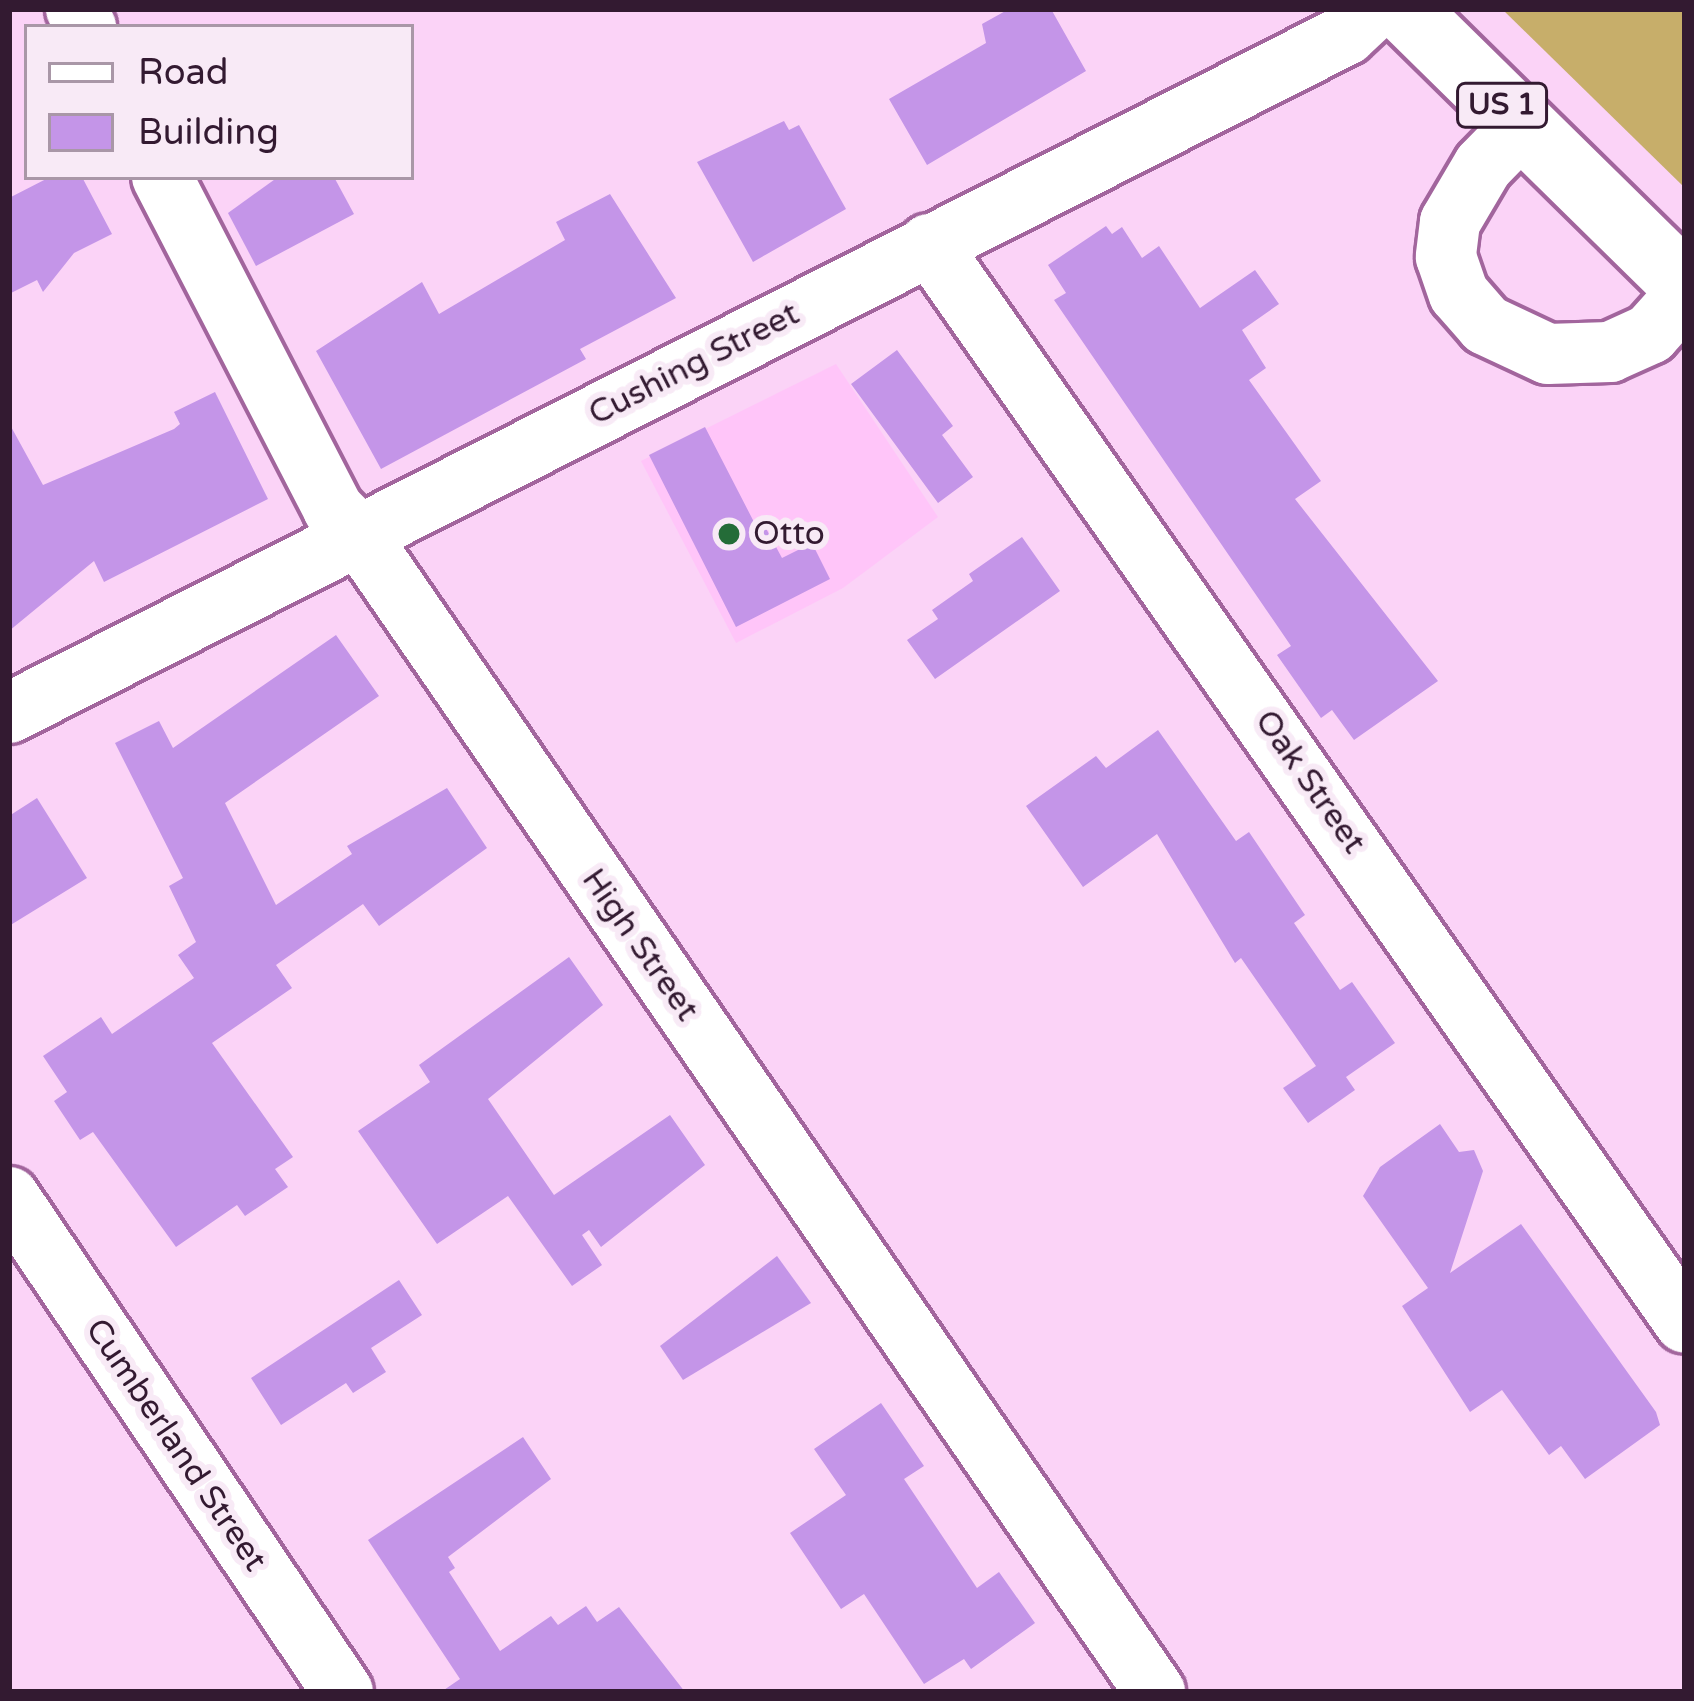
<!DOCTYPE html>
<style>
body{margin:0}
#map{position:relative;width:1694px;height:1701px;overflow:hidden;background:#fbd3f7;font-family:"Varela Round",sans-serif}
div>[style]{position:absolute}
.built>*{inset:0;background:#ffc5f9}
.green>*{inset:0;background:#c7ae6a}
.building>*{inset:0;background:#c495e8}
.roads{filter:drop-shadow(3px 0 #a2659d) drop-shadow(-3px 0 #a2659d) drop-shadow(0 3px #a2659d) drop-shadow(0 -3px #a2659d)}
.minor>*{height:60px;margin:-30px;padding:0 30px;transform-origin:30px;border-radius:30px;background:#fff}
.highway>*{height:66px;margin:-33px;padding:0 33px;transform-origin:33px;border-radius:33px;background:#fff}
.dots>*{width:33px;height:33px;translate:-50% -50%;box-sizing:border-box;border:6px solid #f8eaf6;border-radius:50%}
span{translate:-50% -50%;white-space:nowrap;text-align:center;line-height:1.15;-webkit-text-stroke:12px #f8eaf6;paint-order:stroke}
.shield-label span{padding:3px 9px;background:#f8eaf6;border:3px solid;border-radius:9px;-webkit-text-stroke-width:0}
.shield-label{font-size:30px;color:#331a31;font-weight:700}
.street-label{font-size:33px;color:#331a31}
.poi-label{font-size:33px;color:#331a31}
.left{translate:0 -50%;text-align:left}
.frame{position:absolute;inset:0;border:12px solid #331a31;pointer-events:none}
.legend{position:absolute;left:24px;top:24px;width:390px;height:156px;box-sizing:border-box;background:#f8eaf6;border:3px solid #a997a7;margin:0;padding:15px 21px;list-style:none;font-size:36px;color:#331a31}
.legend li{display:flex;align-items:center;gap:24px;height:60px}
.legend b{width:60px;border:3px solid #a997a7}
</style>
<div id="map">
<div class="built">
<div style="clip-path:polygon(836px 364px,938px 517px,843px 588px,736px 643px,641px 461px)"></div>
</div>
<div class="green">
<div style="clip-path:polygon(1502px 9px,1685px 9px,1685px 188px)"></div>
</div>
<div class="building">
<div style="clip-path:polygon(1009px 9px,1051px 9px,1086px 71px,927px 165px,889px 99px,986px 43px,982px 24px)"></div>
<div style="clip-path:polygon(784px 121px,789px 130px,799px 125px,846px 209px,753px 262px,697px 162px)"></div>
<div style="clip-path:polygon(50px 177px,82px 177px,112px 234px,74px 253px,43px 292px,37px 280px,9px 294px,9px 198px)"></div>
<div style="clip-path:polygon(278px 177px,334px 177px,354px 214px,256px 266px,228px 213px)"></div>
<div style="clip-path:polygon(610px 194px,676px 298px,580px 349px,586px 359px,381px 469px,316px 351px,422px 282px,439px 314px,565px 240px,556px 222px)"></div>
<div style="clip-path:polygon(1106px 226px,1112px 234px,1122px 227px,1142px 258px,1159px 246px,1200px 308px,1255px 270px,1279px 304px,1242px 330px,1266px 368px,1249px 380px,1321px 481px,1295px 499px,1438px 681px,1354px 740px,1332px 710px,1321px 718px,1277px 655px,1291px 646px,1054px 300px,1066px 293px,1048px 265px)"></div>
<div style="clip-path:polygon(897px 350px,953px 426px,942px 435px,973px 477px,938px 503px,851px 384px)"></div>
<div style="clip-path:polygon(215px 392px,268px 499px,104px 582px,94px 561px,9px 631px,9px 423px,43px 485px,174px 429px,180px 424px,174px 412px)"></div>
<div style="clip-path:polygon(705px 427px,755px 524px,762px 521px,782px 558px,812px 543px,830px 579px,736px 627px,649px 455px)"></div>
<div style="clip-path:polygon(1022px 537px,1060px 591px,935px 679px,907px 640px,938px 619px,932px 610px,973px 581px,969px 574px)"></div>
<div style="clip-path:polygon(336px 635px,379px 696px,225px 803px,276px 905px,352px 854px,347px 846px,447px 788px,487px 848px,379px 926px,363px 904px,276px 965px,292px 988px,212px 1043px,293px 1157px,275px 1169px,288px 1187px,245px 1216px,237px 1205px,176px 1247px,93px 1132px,80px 1140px,54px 1101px,67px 1092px,43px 1056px,101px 1017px,112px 1034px,194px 978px,178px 955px,196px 942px,169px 886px,183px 878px,115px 743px,159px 721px,173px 748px)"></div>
<div style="clip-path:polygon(1158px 730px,1236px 841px,1249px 832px,1305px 915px,1294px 923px,1340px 990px,1352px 982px,1395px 1043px,1346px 1077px,1355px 1090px,1308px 1123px,1283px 1088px,1316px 1066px,1241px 958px,1235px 963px,1157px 834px,1083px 887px,1026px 806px,1096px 756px,1106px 768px)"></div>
<div style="clip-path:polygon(37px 798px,87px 878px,9px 926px,9px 816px)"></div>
<div style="clip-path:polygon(569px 957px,603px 1005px,488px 1099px,554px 1195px,670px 1115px,705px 1165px,601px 1247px,589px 1230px,582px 1235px,602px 1265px,572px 1286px,508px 1196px,437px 1244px,358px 1131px,430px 1082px,419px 1065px)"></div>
<div style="clip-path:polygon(1440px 1124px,1459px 1152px,1474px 1150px,1483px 1171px,1450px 1273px,1521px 1224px,1656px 1412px,1660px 1425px,1585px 1479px,1561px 1446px,1549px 1455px,1502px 1390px,1470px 1412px,1402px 1306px,1428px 1288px,1363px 1196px,1380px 1167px)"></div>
<div style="clip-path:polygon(777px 1256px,811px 1303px,683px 1380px,660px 1346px)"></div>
<div style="clip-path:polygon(399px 1280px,422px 1315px,371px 1348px,386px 1372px,353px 1393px,346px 1383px,281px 1425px,251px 1378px)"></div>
<div style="clip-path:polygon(881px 1403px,924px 1466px,904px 1479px,977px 1588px,999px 1572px,1035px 1623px,971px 1669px,964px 1659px,924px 1684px,864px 1594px,841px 1609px,790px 1533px,846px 1495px,814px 1449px)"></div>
<div style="clip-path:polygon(523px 1437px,551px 1479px,448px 1557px,455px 1568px,449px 1572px,500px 1651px,551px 1616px,558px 1625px,586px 1606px,597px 1622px,619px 1607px,685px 1692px,441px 1692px,460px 1679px,368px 1540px)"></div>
</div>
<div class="roads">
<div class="minor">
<div style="left:76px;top:9px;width:21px;rotate:61deg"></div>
<div style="left:1523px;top:125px;width:57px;rotate:134.3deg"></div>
<div style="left:1483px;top:166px;width:65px;rotate:120.5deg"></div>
<div style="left:1450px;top:222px;width:35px;rotate:97deg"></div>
<div style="left:1446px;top:257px;width:39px;rotate:71deg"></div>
<div style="left:1459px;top:294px;width:41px;rotate:48.9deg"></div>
<div style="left:1486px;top:325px;width:68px;rotate:25.1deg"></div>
<div style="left:1548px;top:354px;width:62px;rotate:-1.8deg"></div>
<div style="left:1610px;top:352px;width:44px;rotate:-24.2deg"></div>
<div style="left:1650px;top:334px;width:52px;rotate:-48.1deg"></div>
<div style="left:162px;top:177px;width:373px;rotate:62.7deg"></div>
<div style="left:333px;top:509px;width:35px;rotate:45deg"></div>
<div style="left:358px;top:534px;width:1406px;rotate:55.46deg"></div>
<div style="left:929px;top:244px;width:1317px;rotate:54.98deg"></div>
<div style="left:9px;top:713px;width:1499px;rotate:-26.89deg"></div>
<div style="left:1346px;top:35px;width:38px;rotate:-43deg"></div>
<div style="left:9px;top:1197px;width:597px;rotate:55.99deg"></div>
</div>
<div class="highway">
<div style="left:1404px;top:9px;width:394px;rotate:44.5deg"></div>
</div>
</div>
<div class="dots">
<div style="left:729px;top:534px;background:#246c38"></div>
</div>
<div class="shield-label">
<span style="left:1502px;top:105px">US 1</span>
</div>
<div class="street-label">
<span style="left:694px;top:364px;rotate:-27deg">Cushing Street</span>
<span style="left:1310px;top:782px;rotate:55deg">Oak Street</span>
<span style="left:640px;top:945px;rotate:55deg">High Street</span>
<span style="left:176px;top:1445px;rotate:56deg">Cumberland Street</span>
</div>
<div class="poi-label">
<span class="left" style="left:753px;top:534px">Otto</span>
</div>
<div class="frame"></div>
<ul class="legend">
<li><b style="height:15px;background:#fff"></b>Road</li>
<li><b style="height:33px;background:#c495e8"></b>Building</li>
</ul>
</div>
